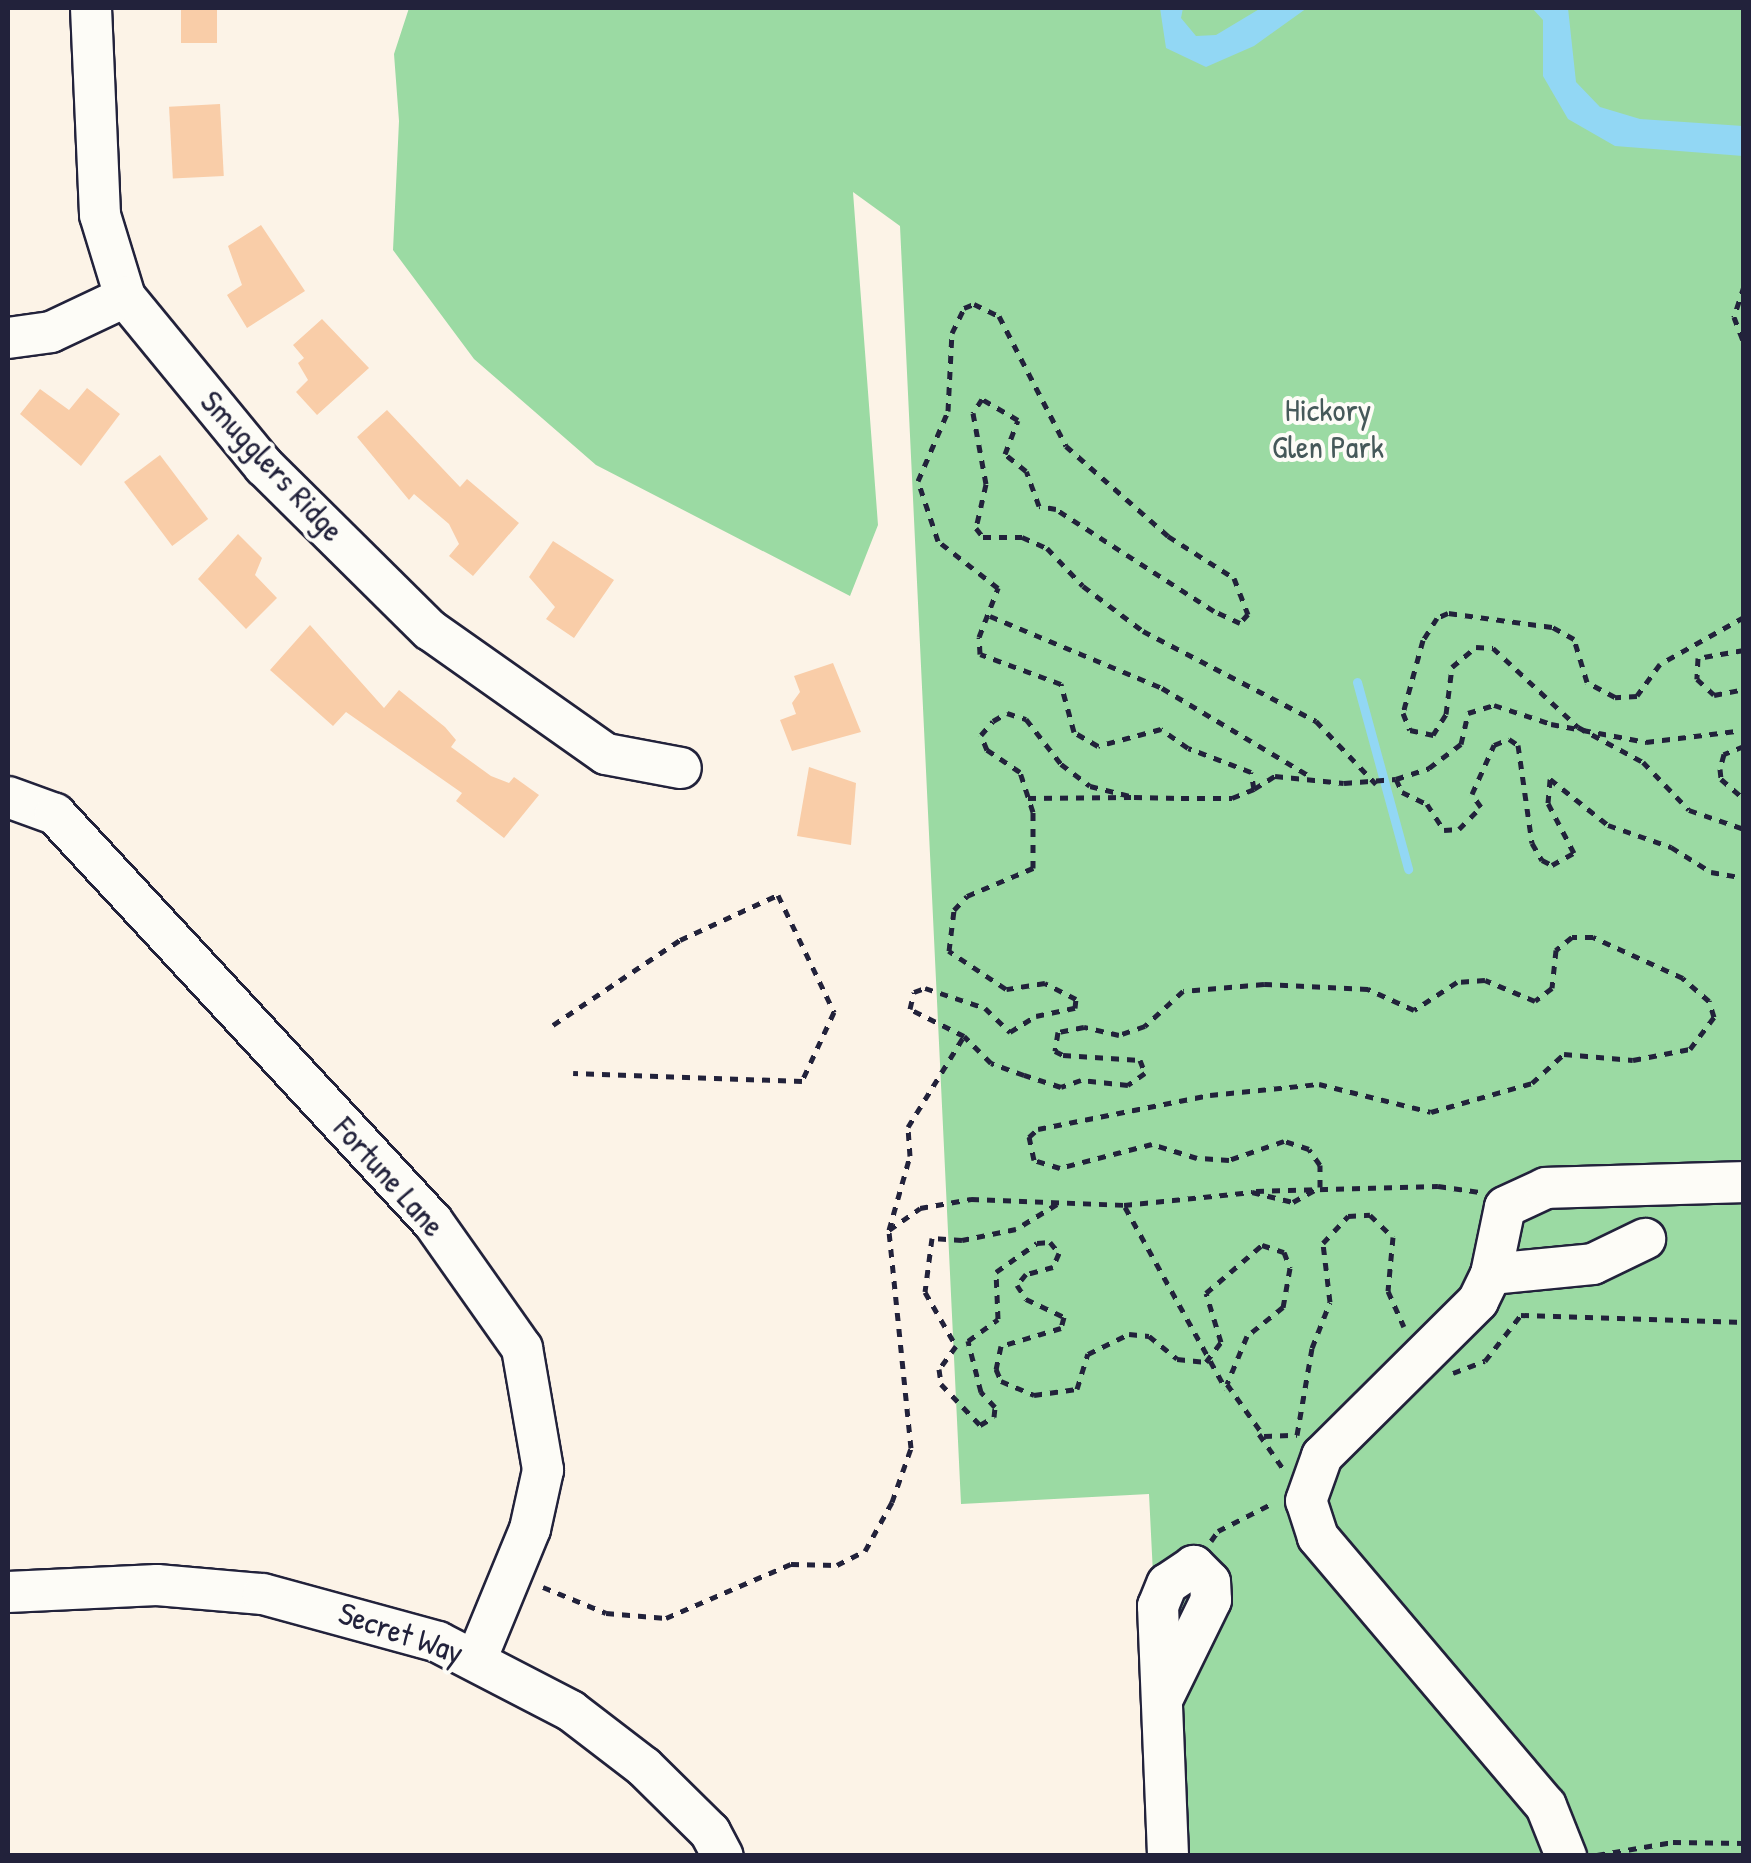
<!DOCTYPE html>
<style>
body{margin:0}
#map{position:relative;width:1751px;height:1863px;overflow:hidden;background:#fcf3e7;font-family:"Patrick Hand",sans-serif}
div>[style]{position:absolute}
.green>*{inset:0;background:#9bdaa3}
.water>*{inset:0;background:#92d7f4}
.stream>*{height:9px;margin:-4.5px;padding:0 4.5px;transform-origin:4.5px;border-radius:4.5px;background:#92d7f4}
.building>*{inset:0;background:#f9cda8;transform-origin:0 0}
.path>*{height:5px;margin-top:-2.5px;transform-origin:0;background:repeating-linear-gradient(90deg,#22223b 0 8px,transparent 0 16px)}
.roads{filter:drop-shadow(2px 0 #22223b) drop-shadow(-2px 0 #22223b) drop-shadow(0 2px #22223b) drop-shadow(0 -2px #22223b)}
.minor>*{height:40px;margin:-20px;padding:0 20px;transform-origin:20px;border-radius:20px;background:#fdfcf7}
span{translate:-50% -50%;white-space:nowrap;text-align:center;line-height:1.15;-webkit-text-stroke:8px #fdfcf7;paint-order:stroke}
.park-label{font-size:32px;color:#46595a}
.street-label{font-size:32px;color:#22223b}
.frame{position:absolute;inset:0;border:10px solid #22223b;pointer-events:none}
</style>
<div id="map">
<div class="green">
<div style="clip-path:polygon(409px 8px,1743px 8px,1743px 1855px,1167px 1855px,1149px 1494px,961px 1504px,900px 226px,853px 192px,878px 525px,850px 596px,596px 465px,474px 359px,393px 250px,399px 121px,394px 54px)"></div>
</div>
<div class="water">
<div style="clip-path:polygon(1160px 8px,1183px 8px,1181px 18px,1196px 36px,1216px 35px,1261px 8px,1307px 8px,1254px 46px,1206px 67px,1166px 48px)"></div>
<div style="clip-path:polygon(1532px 8px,1568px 8px,1576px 82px,1600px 107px,1640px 119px,1743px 126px,1743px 156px,1615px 146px,1568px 119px,1543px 76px,1543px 20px)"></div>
</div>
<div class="stream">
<div style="left:1357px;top:682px;width:194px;rotate:74.7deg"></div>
</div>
<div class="building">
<div style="left:181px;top:8px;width:36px;height:35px"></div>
<div style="left:220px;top:104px;width:72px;height:51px;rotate:87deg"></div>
<div style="clip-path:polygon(261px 225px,305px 291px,247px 328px,227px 295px,242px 285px,228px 246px)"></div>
<div style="clip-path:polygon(322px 319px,369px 368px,317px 415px,296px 392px,308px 380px,298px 363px,304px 358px,293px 345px)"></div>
<div style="clip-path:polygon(87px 388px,120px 414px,81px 466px,20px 414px,40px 389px,69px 410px)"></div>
<div style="clip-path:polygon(387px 410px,460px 487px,467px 479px,519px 523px,473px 576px,449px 556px,459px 544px,449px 524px,414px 494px,409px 500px,357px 437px)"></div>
<div style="left:160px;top:455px;width:80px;height:45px;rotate:53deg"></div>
<div style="clip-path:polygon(238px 534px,262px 558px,255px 575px,277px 598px,246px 629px,198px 579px)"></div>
<div style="clip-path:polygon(553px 541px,614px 580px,574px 638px,546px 619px,555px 607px,529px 577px)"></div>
<div style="clip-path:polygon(310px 625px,384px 708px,399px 690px,445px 727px,456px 740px,451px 747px,491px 776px,509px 783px,514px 777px,539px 795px,504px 838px,456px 801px,462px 793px,346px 712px,333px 726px,270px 670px)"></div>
<div style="clip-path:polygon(833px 663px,861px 732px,792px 751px,780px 720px,796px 714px,792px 703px,800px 692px,794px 676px)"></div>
<div style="clip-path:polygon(809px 767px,856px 783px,851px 845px,797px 836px)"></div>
</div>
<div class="path">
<div style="left:1744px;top:286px;width:33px;rotate:108deg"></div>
<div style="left:1734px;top:317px;width:28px;rotate:69deg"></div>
<div style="left:990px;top:616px;width:186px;rotate:22.7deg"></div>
<div style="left:1162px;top:688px;width:170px;rotate:30.8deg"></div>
<div style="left:1744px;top:617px;width:96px;rotate:150.8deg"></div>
<div style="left:1660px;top:664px;width:39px;rotate:126deg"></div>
<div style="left:1637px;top:696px;width:22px;rotate:177deg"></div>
<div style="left:1615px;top:697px;width:32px;rotate:-152deg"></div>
<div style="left:1587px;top:682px;width:45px;rotate:-106.8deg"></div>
<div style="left:1574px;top:639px;width:25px;rotate:-151deg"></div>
<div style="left:1552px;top:627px;width:105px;rotate:-172.3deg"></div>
<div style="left:1448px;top:613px;width:12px;rotate:156deg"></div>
<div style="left:1437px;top:618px;width:26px;rotate:122deg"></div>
<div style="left:1423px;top:640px;width:76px;rotate:105.3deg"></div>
<div style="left:1403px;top:713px;width:18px;rotate:68deg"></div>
<div style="left:1410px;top:730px;width:24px;rotate:12deg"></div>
<div style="left:1433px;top:735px;width:25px;rotate:-58deg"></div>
<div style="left:1446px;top:714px;width:47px;rotate:-82.7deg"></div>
<div style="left:1452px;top:667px;width:31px;rotate:-40deg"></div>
<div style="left:1476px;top:647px;width:17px;rotate:3deg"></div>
<div style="left:1493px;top:648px;width:116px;rotate:42.9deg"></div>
<div style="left:1578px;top:727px;width:74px;rotate:28.3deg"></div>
<div style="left:1643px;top:762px;width:66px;rotate:46.2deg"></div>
<div style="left:1689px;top:810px;width:58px;rotate:19.1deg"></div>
<div style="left:1744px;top:650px;width:47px;rotate:170.1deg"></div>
<div style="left:1698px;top:658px;width:21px;rotate:93deg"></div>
<div style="left:1697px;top:679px;width:23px;rotate:43deg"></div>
<div style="left:1714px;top:695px;width:31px;rotate:-11deg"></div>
<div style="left:1744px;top:746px;width:22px;rotate:158deg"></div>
<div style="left:1724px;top:754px;width:16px;rotate:105deg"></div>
<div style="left:1720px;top:769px;width:10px;rotate:84deg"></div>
<div style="left:1721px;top:779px;width:30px;rotate:41deg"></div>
<div style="left:1396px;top:779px;width:14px;rotate:65deg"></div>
<div style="left:1402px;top:792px;width:28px;rotate:26deg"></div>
<div style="left:1427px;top:804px;width:31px;rotate:57deg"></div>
<div style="left:1444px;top:830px;width:15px;rotate:-4deg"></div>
<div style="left:1459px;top:829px;width:31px;rotate:-45deg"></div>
<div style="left:1481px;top:807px;width:16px;rotate:-125deg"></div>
<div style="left:1472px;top:794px;width:54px;rotate:-65.8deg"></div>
<div style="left:1494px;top:745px;width:16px;rotate:-22deg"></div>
<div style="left:1509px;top:739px;width:11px;rotate:34deg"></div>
<div style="left:1518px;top:745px;width:99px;rotate:81.9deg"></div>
<div style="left:1532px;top:843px;width:20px;rotate:60deg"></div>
<div style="left:1542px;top:860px;width:11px;rotate:27deg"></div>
<div style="left:1552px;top:865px;width:25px;rotate:-29deg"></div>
<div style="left:1574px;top:853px;width:56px;rotate:-117.5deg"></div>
<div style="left:1548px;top:803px;width:24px;rotate:-85deg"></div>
<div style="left:1550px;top:779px;width:74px;rotate:38.4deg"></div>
<div style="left:1608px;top:825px;width:67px;rotate:19.2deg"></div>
<div style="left:1671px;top:847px;width:47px;rotate:32deg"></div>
<div style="left:1711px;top:872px;width:34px;rotate:10deg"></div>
<div style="left:1254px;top:789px;width:25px;rotate:-32deg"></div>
<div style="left:1275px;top:776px;width:69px;rotate:5.8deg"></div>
<div style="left:1344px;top:783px;width:52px;rotate:-4.4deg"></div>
<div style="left:1396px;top:779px;width:35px;rotate:-18deg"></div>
<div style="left:1429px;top:768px;width:40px;rotate:-37deg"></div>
<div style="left:1461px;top:744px;width:32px;rotate:-77deg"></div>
<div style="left:1468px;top:713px;width:27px;rotate:-17deg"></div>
<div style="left:1494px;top:705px;width:60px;rotate:18.4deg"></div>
<div style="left:1551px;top:724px;width:97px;rotate:10.7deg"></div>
<div style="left:1646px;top:742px;width:99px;rotate:-7deg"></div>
<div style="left:1028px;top:798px;width:103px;rotate:-0.6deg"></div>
<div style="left:553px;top:1025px;width:153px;rotate:-33.8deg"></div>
<div style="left:680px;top:940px;width:108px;rotate:-24.7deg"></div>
<div style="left:778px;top:895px;width:130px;rotate:64.4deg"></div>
<div style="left:834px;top:1012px;width:76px;rotate:114.9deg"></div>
<div style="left:802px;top:1081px;width:229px;rotate:-178deg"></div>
<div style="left:1256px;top:1191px;width:182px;rotate:-1.6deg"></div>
<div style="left:1438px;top:1186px;width:42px;rotate:8.1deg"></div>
<div style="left:1057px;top:1204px;width:48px;rotate:148.6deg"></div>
<div style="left:1016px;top:1229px;width:55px;rotate:168.5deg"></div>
<div style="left:962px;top:1240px;width:30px;rotate:-176deg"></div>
<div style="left:932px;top:1238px;width:54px;rotate:97.4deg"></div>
<div style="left:925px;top:1292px;width:62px;rotate:60.1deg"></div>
<div style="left:956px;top:1346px;width:29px;rotate:126deg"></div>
<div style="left:939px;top:1369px;width:15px;rotate:82deg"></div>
<div style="left:941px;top:1384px;width:57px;rotate:46.4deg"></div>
<div style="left:980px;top:1425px;width:16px;rotate:-30deg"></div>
<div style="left:994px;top:1417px;width:10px;rotate:-84deg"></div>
<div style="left:995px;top:1407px;width:21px;rotate:-133deg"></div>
<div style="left:981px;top:1392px;width:53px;rotate:-104.3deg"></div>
<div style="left:968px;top:1341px;width:37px;rotate:-36deg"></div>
<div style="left:998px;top:1319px;width:47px;rotate:-92.4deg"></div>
<div style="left:996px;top:1272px;width:50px;rotate:-35.3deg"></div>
<div style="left:1037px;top:1243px;width:13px;rotate:-4deg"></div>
<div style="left:1050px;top:1242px;width:14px;rotate:51deg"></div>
<div style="left:1059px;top:1253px;width:15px;rotate:113deg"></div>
<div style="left:1053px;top:1267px;width:28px;rotate:165deg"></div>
<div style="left:1026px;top:1274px;width:14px;rotate:129deg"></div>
<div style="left:1017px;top:1285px;width:17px;rotate:57deg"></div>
<div style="left:1026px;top:1299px;width:42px;rotate:25.3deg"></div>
<div style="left:1064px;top:1317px;width:11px;rotate:105deg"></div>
<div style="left:1061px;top:1328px;width:63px;rotate:163.3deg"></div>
<div style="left:1001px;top:1346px;width:24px;rotate:102deg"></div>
<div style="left:996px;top:1369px;width:13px;rotate:67deg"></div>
<div style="left:1001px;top:1381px;width:36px;rotate:23deg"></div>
<div style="left:1034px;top:1395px;width:43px;rotate:-7.9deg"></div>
<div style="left:1077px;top:1389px;width:37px;rotate:-73deg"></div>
<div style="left:1088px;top:1354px;width:46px;rotate:-26deg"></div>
<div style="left:1129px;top:1334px;width:20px;rotate:6deg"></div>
<div style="left:1149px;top:1336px;width:36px;rotate:39deg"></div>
<div style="left:1177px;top:1359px;width:29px;rotate:6deg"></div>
<div style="left:1206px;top:1362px;width:25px;rotate:-53deg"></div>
<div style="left:1221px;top:1342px;width:51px;rotate:-107deg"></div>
<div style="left:1206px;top:1293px;width:74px;rotate:-40.6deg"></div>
<div style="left:1262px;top:1245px;width:23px;rotate:18deg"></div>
<div style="left:1284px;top:1252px;width:17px;rotate:69deg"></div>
<div style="left:1290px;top:1268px;width:40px;rotate:100deg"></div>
<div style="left:1283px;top:1307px;width:46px;rotate:141.1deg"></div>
<div style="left:1247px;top:1336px;width:52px;rotate:112.6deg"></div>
<div style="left:1227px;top:1384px;width:64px;rotate:54.6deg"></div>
<div style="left:1264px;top:1436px;width:33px;rotate:-2deg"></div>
<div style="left:1297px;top:1435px;width:88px;rotate:-80.2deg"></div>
<div style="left:1312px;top:1348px;width:49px;rotate:-68.6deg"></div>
<div style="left:1330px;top:1302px;width:59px;rotate:-96.8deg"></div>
<div style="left:1323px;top:1243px;width:37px;rotate:-47deg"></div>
<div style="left:1348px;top:1216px;width:22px;rotate:-3deg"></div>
<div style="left:1370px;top:1215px;width:32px;rotate:44deg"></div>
<div style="left:1393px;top:1237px;width:54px;rotate:95.3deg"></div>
<div style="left:1388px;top:1291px;width:39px;rotate:66deg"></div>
<div style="left:1125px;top:1207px;width:208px;rotate:61deg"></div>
<div style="left:889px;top:1230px;width:38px;rotate:-35deg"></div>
<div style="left:920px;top:1208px;width:52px;rotate:-10deg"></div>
<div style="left:971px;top:1199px;width:153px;rotate:2.2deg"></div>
<div style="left:1124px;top:1205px;width:129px;rotate:-5.8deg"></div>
<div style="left:1252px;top:1192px;width:42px;rotate:13.7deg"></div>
<div style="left:1293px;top:1202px;width:31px;rotate:-29deg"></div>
<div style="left:1320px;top:1187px;width:22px;rotate:-90deg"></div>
<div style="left:1320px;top:1165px;width:19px;rotate:-125deg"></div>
<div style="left:1309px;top:1149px;width:26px;rotate:-162deg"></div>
<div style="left:1284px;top:1141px;width:58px;rotate:160.9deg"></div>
<div style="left:1229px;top:1160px;width:32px;rotate:-176deg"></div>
<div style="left:1197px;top:1158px;width:47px;rotate:-162.7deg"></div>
<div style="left:1152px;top:1144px;width:95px;rotate:165.4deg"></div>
<div style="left:1060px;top:1168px;width:27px;rotate:-163deg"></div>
<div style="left:1034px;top:1160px;width:24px;rotate:-102deg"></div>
<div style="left:1029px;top:1137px;width:12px;rotate:-42deg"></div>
<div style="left:1038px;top:1129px;width:175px;rotate:-11.2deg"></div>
<div style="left:1210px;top:1095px;width:110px;rotate:-5.8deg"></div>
<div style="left:1319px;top:1084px;width:115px;rotate:14deg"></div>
<div style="left:1431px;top:1112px;width:105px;rotate:-16deg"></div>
<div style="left:1532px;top:1083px;width:43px;rotate:-42.2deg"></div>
<div style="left:1564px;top:1054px;width:69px;rotate:5deg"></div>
<div style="left:1633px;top:1060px;width:58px;rotate:-10.9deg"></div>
<div style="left:1690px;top:1049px;width:40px;rotate:-53deg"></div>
<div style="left:1714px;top:1017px;width:17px;rotate:-107deg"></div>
<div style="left:1709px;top:1001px;width:35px;rotate:-139deg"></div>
<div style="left:1683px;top:978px;width:99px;rotate:-155.5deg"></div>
<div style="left:1593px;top:937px;width:21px;rotate:180deg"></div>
<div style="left:1572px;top:937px;width:21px;rotate:141deg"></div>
<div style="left:1556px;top:950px;width:38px;rotate:96deg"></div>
<div style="left:1552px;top:988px;width:21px;rotate:143deg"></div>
<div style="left:1535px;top:1001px;width:54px;rotate:-157.2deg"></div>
<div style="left:1485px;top:980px;width:28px;rotate:176deg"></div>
<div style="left:1457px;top:982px;width:51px;rotate:146.9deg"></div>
<div style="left:1414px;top:1010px;width:51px;rotate:-155.5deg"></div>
<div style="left:1368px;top:989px;width:104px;rotate:-177.2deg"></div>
<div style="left:1264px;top:984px;width:81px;rotate:175.1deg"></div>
<div style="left:1183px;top:991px;width:52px;rotate:137.4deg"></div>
<div style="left:1145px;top:1026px;width:28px;rotate:161deg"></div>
<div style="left:1119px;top:1035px;width:36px;rotate:-167deg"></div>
<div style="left:1084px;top:1027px;width:26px;rotate:169deg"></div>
<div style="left:1058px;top:1032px;width:19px;rotate:99deg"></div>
<div style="left:1055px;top:1051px;width:9px;rotate:27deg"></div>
<div style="left:1063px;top:1055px;width:77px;rotate:3.7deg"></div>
<div style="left:1140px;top:1060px;width:14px;rotate:69deg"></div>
<div style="left:1145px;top:1073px;width:21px;rotate:145deg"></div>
<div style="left:1128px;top:1085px;width:47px;rotate:-173.9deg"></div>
<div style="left:1081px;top:1080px;width:21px;rotate:161deg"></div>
<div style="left:1061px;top:1087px;width:39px;rotate:-162deg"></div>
<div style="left:1024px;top:1075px;width:35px;rotate:-160deg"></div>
<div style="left:991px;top:1063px;width:38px;rotate:-135deg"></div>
<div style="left:964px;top:1036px;width:60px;rotate:-153.4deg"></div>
<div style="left:910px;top:1009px;width:17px;rotate:-77deg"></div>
<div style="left:914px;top:992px;width:12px;rotate:-20deg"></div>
<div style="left:925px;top:988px;width:63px;rotate:18.4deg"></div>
<div style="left:985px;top:1008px;width:35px;rotate:44deg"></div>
<div style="left:1010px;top:1032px;width:31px;rotate:-32deg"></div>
<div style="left:1036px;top:1016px;width:40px;rotate:-12deg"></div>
<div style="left:1075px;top:1008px;width:9px;rotate:-84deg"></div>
<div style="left:1076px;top:999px;width:35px;rotate:-153deg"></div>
<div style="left:1045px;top:983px;width:39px;rotate:171deg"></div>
<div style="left:1006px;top:989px;width:69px;rotate:-146.3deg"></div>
<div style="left:949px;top:951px;width:41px;rotate:-83deg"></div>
<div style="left:954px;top:910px;width:19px;rotate:-47deg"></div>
<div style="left:967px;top:896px;width:72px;rotate:-23deg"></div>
<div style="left:1033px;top:868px;width:56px;rotate:-90deg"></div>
<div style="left:1033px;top:812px;width:42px;rotate:-108deg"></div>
<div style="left:1020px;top:772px;width:40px;rotate:-146deg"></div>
<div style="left:987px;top:750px;width:16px;rotate:-112deg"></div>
<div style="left:981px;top:735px;width:18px;rotate:-49deg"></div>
<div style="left:993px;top:721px;width:16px;rotate:-30deg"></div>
<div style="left:1007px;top:713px;width:20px;rotate:18deg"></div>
<div style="left:1026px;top:719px;width:57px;rotate:52.1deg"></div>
<div style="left:1061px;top:764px;width:36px;rotate:37deg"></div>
<div style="left:1090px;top:786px;width:45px;rotate:14deg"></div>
<div style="left:1134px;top:797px;width:47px;rotate:1.2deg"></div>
<div style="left:1181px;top:798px;width:51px"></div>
<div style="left:1232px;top:798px;width:24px;rotate:-22deg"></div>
<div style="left:1254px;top:789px;width:17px;rotate:-100deg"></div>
<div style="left:1251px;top:772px;width:67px;rotate:-159.1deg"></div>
<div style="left:1188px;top:748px;width:33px;rotate:-145deg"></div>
<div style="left:1161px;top:729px;width:65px;rotate:164.9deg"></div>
<div style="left:1098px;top:746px;width:28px;rotate:-150deg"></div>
<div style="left:1074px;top:732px;width:50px;rotate:-105.2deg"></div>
<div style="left:1061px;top:684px;width:86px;rotate:-159.7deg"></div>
<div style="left:980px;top:654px;width:17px;rotate:-93deg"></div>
<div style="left:979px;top:637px;width:53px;rotate:-68.8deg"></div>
<div style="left:998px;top:588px;width:76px;rotate:-141.9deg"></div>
<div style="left:938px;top:541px;width:63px;rotate:-108.4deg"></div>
<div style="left:918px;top:481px;width:76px;rotate:-66.8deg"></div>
<div style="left:948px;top:411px;width:78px;rotate:-87.1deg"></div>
<div style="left:952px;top:333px;width:28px;rotate:-64deg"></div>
<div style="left:964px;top:308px;width:11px;rotate:-22deg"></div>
<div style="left:974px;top:304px;width:28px;rotate:26deg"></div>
<div style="left:999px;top:316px;width:146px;rotate:62.7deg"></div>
<div style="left:1066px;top:446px;width:136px;rotate:41.4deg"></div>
<div style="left:1168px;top:536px;width:78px;rotate:32.5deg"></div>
<div style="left:1234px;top:578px;width:39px;rotate:69deg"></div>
<div style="left:1248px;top:614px;width:12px;rotate:132deg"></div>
<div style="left:1240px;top:623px;width:29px;rotate:-155deg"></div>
<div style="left:1214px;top:611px;width:188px;rotate:-147.2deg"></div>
<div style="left:1056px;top:509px;width:17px;rotate:-170deg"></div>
<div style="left:1039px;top:506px;width:37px;rotate:-110deg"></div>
<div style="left:1026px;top:471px;width:27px;rotate:-141deg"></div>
<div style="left:1005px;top:454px;width:36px;rotate:-69deg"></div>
<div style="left:1018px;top:420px;width:42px;rotate:-149.7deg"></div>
<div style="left:982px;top:399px;width:17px;rotate:123deg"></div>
<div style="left:973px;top:413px;width:72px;rotate:79.6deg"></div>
<div style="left:986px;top:484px;width:45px;rotate:102.8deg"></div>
<div style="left:976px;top:528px;width:11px;rotate:52deg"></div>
<div style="left:983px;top:537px;width:39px"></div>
<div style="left:1022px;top:537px;width:27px;rotate:24deg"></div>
<div style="left:1047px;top:548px;width:52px;rotate:46.5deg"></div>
<div style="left:1083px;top:586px;width:75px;rotate:36.9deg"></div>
<div style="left:1143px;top:631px;width:195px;rotate:27.5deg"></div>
<div style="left:1316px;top:721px;width:87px;rotate:46.4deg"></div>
<div style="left:1453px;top:1373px;width:34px;rotate:-21deg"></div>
<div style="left:1485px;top:1361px;width:58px;rotate:-52deg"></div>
<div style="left:1521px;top:1315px;width:223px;rotate:1.8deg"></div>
<div style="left:1259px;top:1434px;width:44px;rotate:55.2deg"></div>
<div style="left:1211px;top:1541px;width:12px;rotate:-55deg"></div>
<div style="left:1218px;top:1531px;width:62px;rotate:-27deg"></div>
<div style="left:543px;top:1587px;width:68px;rotate:22.4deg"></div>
<div style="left:606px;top:1613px;width:60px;rotate:4.8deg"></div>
<div style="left:666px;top:1618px;width:136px;rotate:-23.4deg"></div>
<div style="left:791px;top:1564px;width:46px;rotate:1.2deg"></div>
<div style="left:837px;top:1565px;width:31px;rotate:-27deg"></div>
<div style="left:865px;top:1551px;width:56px;rotate:-61.1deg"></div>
<div style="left:892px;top:1502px;width:57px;rotate:-70.6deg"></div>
<div style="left:911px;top:1448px;width:219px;rotate:-95.8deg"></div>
<div style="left:889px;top:1230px;width:77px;rotate:-74.2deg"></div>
<div style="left:910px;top:1156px;width:29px;rotate:-94deg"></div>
<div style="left:908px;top:1127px;width:107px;rotate:-58.4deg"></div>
<div style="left:1597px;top:1855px;width:77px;rotate:-9.7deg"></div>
<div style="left:1673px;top:1842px;width:71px;rotate:0.8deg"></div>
</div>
<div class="roads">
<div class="minor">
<div style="left:91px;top:8px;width:207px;rotate:87.5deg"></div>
<div style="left:100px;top:215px;width:86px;rotate:73deg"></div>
<div style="left:125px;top:297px;width:219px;rotate:50.6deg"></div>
<div style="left:264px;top:466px;width:233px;rotate:44.7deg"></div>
<div style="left:430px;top:630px;width:215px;rotate:35.2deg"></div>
<div style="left:606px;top:754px;width:76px;rotate:10.6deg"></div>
<div style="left:8px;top:338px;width:43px;rotate:-7.9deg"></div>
<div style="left:51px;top:332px;width:82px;rotate:-25.3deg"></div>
<div style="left:8px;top:797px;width:50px;rotate:19.9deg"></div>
<div style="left:55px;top:814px;width:556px;rotate:47.19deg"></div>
<div style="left:433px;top:1222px;width:154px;rotate:54.8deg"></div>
<div style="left:522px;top:1348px;width:124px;rotate:80.2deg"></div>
<div style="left:543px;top:1470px;width:60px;rotate:102.4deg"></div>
<div style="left:530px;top:1529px;width:142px;rotate:112.4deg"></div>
<div style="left:1491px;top:1274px;width:68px;rotate:-78.2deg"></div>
<div style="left:1505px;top:1207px;width:45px;rotate:-24.9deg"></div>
<div style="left:1546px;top:1188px;width:198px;rotate:-1.7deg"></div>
<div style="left:8px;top:1592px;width:149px;rotate:-2.7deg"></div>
<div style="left:157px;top:1585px;width:106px;rotate:4.9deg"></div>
<div style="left:263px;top:1594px;width:181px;rotate:15.3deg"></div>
<div style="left:438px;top:1642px;width:150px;rotate:27.4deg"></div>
<div style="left:571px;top:1711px;width:92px;rotate:37.5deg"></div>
<div style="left:644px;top:1767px;width:93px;rotate:44.6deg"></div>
<div style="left:710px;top:1832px;width:27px;rotate:62deg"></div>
<div style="left:1163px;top:1698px;width:109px;rotate:-63.9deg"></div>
<div style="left:1211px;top:1600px;width:18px;rotate:-93deg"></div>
<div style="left:1210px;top:1582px;width:23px;rotate:-135deg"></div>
<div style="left:1194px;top:1566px;width:32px;rotate:146deg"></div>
<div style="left:1167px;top:1584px;width:24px;rotate:112deg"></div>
<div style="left:1158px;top:1606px;width:250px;rotate:87.7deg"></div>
<div style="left:1566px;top:1856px;width:54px;rotate:-111.8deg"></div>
<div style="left:1546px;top:1806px;width:353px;rotate:-130.3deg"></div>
<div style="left:1318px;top:1537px;width:38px;rotate:-108deg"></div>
<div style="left:1306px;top:1501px;width:48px;rotate:-70.4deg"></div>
<div style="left:1322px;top:1456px;width:220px;rotate:-44.8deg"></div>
<div style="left:1478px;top:1301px;width:30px;rotate:-64deg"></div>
<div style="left:1491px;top:1274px;width:102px;rotate:-5.6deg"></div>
<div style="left:1593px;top:1264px;width:58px;rotate:-25.7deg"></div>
</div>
</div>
<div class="park-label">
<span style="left:1328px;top:429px">Hickory<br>Glen Park</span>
</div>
<div class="street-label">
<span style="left:272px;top:466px;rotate:47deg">Smugglers Ridge</span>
<span style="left:389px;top:1177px;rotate:48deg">Fortune Lane</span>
<span style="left:401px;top:1633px;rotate:19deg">Secret Way</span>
</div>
<div class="frame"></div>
</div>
